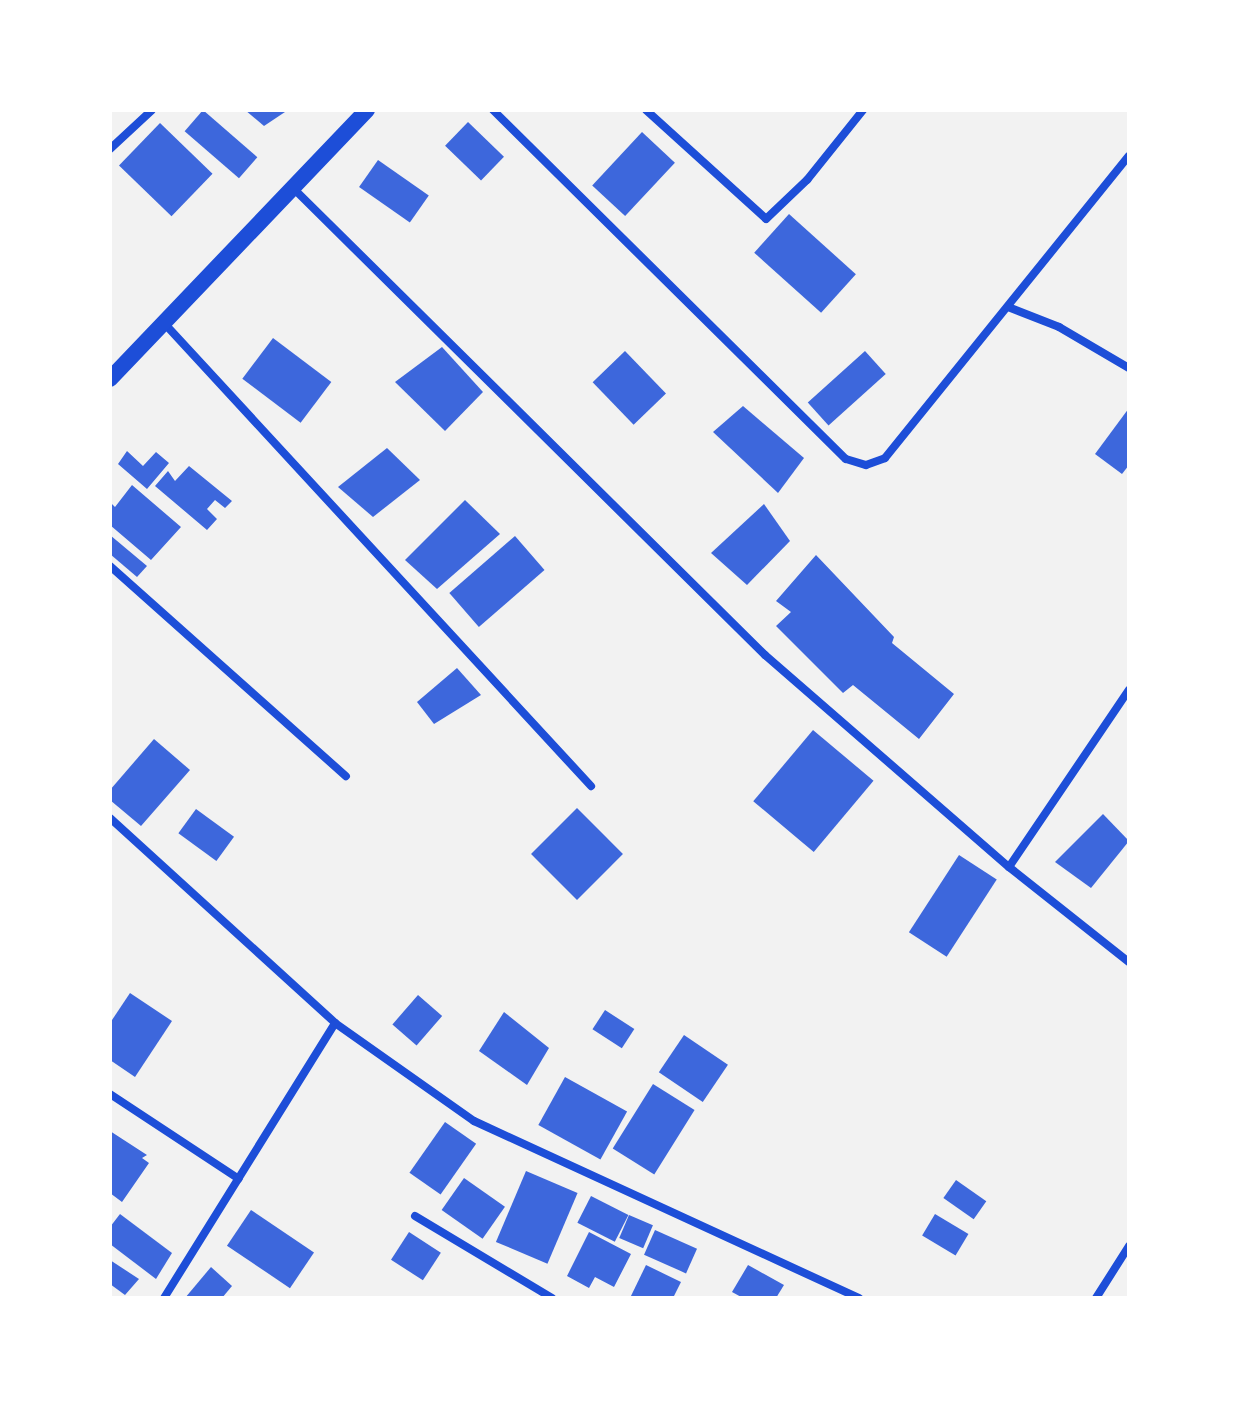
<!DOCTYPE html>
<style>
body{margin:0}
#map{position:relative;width:1239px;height:1408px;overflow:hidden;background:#f2f2f2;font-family:"Alegreya Sans",sans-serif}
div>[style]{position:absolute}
.building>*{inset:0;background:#3d67dc;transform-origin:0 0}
.minor>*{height:8px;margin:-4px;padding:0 4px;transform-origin:4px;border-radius:4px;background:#1d4ed8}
.secondary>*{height:16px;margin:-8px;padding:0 8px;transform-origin:8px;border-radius:8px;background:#1d4ed8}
span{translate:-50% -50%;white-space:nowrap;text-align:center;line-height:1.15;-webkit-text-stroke:6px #fff;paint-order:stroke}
.frame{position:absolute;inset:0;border:112px solid #fff;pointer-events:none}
</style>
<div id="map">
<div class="building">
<div style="left:203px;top:110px;width:72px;height:28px;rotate:41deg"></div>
<div style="clip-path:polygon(245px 110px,288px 110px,264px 126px)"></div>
<div style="left:468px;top:122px;width:50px;height:33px;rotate:44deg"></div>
<div style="left:160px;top:123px;width:73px;height:59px;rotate:44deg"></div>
<div style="left:642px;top:132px;width:45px;height:73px;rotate:43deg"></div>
<div style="left:378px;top:160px;width:62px;height:33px;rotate:35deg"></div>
<div style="left:789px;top:214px;width:90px;height:52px;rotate:42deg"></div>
<div style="left:273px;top:338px;width:73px;height:51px;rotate:37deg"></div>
<div style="clip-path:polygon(442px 347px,483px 392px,445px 431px,395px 382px)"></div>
<div style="left:625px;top:351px;width:59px;height:45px;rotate:46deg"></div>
<div style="left:865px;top:351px;width:31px;height:77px;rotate:48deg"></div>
<div style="clip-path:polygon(743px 406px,804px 458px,778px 493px,713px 432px)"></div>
<div style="clip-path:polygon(1129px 408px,1129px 465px,1122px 474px,1095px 454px)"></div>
<div style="clip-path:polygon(387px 448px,420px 480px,373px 517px,338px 487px)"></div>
<div style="clip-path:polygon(127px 451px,143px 466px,156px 452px,169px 463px,147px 489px,118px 464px)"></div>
<div style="clip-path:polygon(189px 466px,232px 501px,225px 508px,215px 500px,207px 509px,217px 519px,207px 530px,155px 486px,168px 471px,175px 481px)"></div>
<div style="clip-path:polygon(132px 485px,181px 527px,151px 560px,110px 525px,110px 502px,115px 507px)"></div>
<div style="clip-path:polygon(465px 500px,500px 534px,437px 589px,405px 560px)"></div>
<div style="clip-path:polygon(764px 504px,790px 541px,747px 585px,711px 553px)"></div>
<div style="clip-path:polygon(110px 535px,147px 566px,137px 577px,110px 554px)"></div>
<div style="left:515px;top:536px;width:45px;height:87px;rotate:49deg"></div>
<div style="clip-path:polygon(816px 555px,894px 637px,892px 643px,954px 694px,919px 739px,853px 685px,843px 693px,776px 626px,791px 612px,776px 601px)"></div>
<div style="clip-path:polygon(457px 668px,481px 695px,434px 724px,417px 702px)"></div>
<div style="left:813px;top:730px;width:79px;height:93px;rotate:40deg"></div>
<div style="clip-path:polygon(154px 739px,190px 770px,141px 826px,110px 800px,110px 790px)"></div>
<div style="left:577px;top:808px;width:65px;height:65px;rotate:45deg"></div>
<div style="left:196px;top:809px;width:47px;height:30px;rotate:36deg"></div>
<div style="clip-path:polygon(1103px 814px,1129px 841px,1091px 888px,1055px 862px)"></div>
<div style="left:959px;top:855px;width:45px;height:92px;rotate:33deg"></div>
<div style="clip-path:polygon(130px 993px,172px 1021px,135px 1077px,110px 1060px,110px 1023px)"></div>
<div style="left:418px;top:995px;width:32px;height:39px;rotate:41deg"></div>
<div style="left:605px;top:1010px;width:35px;height:23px;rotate:33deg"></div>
<div style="clip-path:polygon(504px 1012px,549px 1048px,527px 1085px,479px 1051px)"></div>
<div style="left:684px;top:1035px;width:53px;height:45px;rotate:34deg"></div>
<div style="left:565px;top:1077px;width:71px;height:55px;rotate:29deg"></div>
<div style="left:653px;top:1084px;width:49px;height:76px;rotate:32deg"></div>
<div style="left:445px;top:1122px;width:38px;height:62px;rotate:35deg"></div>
<div style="clip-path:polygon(110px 1131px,147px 1155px,142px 1158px,149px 1163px,122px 1202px,110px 1193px)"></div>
<div style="left:526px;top:1171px;width:56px;height:77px;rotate:23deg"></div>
<div style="left:464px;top:1178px;width:50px;height:39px;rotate:35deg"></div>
<div style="left:956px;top:1180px;width:37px;height:22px;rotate:35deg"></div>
<div style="left:591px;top:1196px;width:42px;height:30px;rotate:27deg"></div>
<div style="left:251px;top:1210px;width:76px;height:43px;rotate:34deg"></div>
<div style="clip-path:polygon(120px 1214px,172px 1253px,156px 1279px,110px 1244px,110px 1227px)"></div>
<div style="left:935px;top:1214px;width:39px;height:25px;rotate:31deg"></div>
<div style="left:629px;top:1215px;width:26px;height:25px;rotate:23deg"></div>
<div style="left:655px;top:1230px;width:46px;height:27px;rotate:24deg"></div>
<div style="left:409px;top:1232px;width:38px;height:33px;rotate:33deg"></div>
<div style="clip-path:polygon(589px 1232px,631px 1254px,614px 1287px,595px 1277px,589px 1288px,567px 1276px)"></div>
<div style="clip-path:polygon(110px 1260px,139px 1279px,125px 1295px,110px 1284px)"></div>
<div style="clip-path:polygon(646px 1265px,681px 1282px,673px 1298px,630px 1298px)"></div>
<div style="clip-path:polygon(748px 1265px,784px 1285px,776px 1298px,743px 1298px,732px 1292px)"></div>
<div style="clip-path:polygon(211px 1267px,232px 1286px,222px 1298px,185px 1298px)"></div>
</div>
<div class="minor">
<div style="left:493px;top:110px;width:496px;rotate:44.7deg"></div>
<div style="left:846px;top:459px;width:21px;rotate:17deg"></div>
<div style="left:866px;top:465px;width:20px;rotate:-20deg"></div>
<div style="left:885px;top:458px;width:388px;rotate:-51.1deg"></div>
<div style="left:646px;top:110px;width:162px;rotate:42.2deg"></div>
<div style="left:766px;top:219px;width:57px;rotate:-43.6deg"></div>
<div style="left:807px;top:180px;width:90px;rotate:-51.3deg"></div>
<div style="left:110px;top:149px;width:57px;rotate:-42.9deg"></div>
<div style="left:291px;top:186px;width:667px;rotate:44.7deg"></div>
<div style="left:765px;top:655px;width:323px;rotate:41deg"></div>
<div style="left:1009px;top:867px;width:153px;rotate:38.4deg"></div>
<div style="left:1008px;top:307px;width:55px;rotate:21.4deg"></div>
<div style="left:1059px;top:327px;width:81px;rotate:30.4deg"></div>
<div style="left:164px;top:323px;width:630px;rotate:47.32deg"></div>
<div style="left:110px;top:566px;width:316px;rotate:41.7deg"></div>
<div style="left:110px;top:818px;width:304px;rotate:42.3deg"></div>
<div style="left:335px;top:1023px;width:170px;rotate:35.2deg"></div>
<div style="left:474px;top:1121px;width:424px;rotate:24.7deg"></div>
<div style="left:1009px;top:867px;width:214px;rotate:-55.9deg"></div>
<div style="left:110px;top:1094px;width:154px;rotate:33.4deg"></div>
<div style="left:415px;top:1216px;width:160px;rotate:30.9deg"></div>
<div style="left:164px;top:1298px;width:324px;rotate:-58.1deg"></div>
<div style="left:1096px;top:1298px;width:62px;rotate:-57.6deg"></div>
</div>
<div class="secondary">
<div style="left:110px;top:379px;width:372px;rotate:-46.3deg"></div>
</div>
<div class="frame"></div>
</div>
